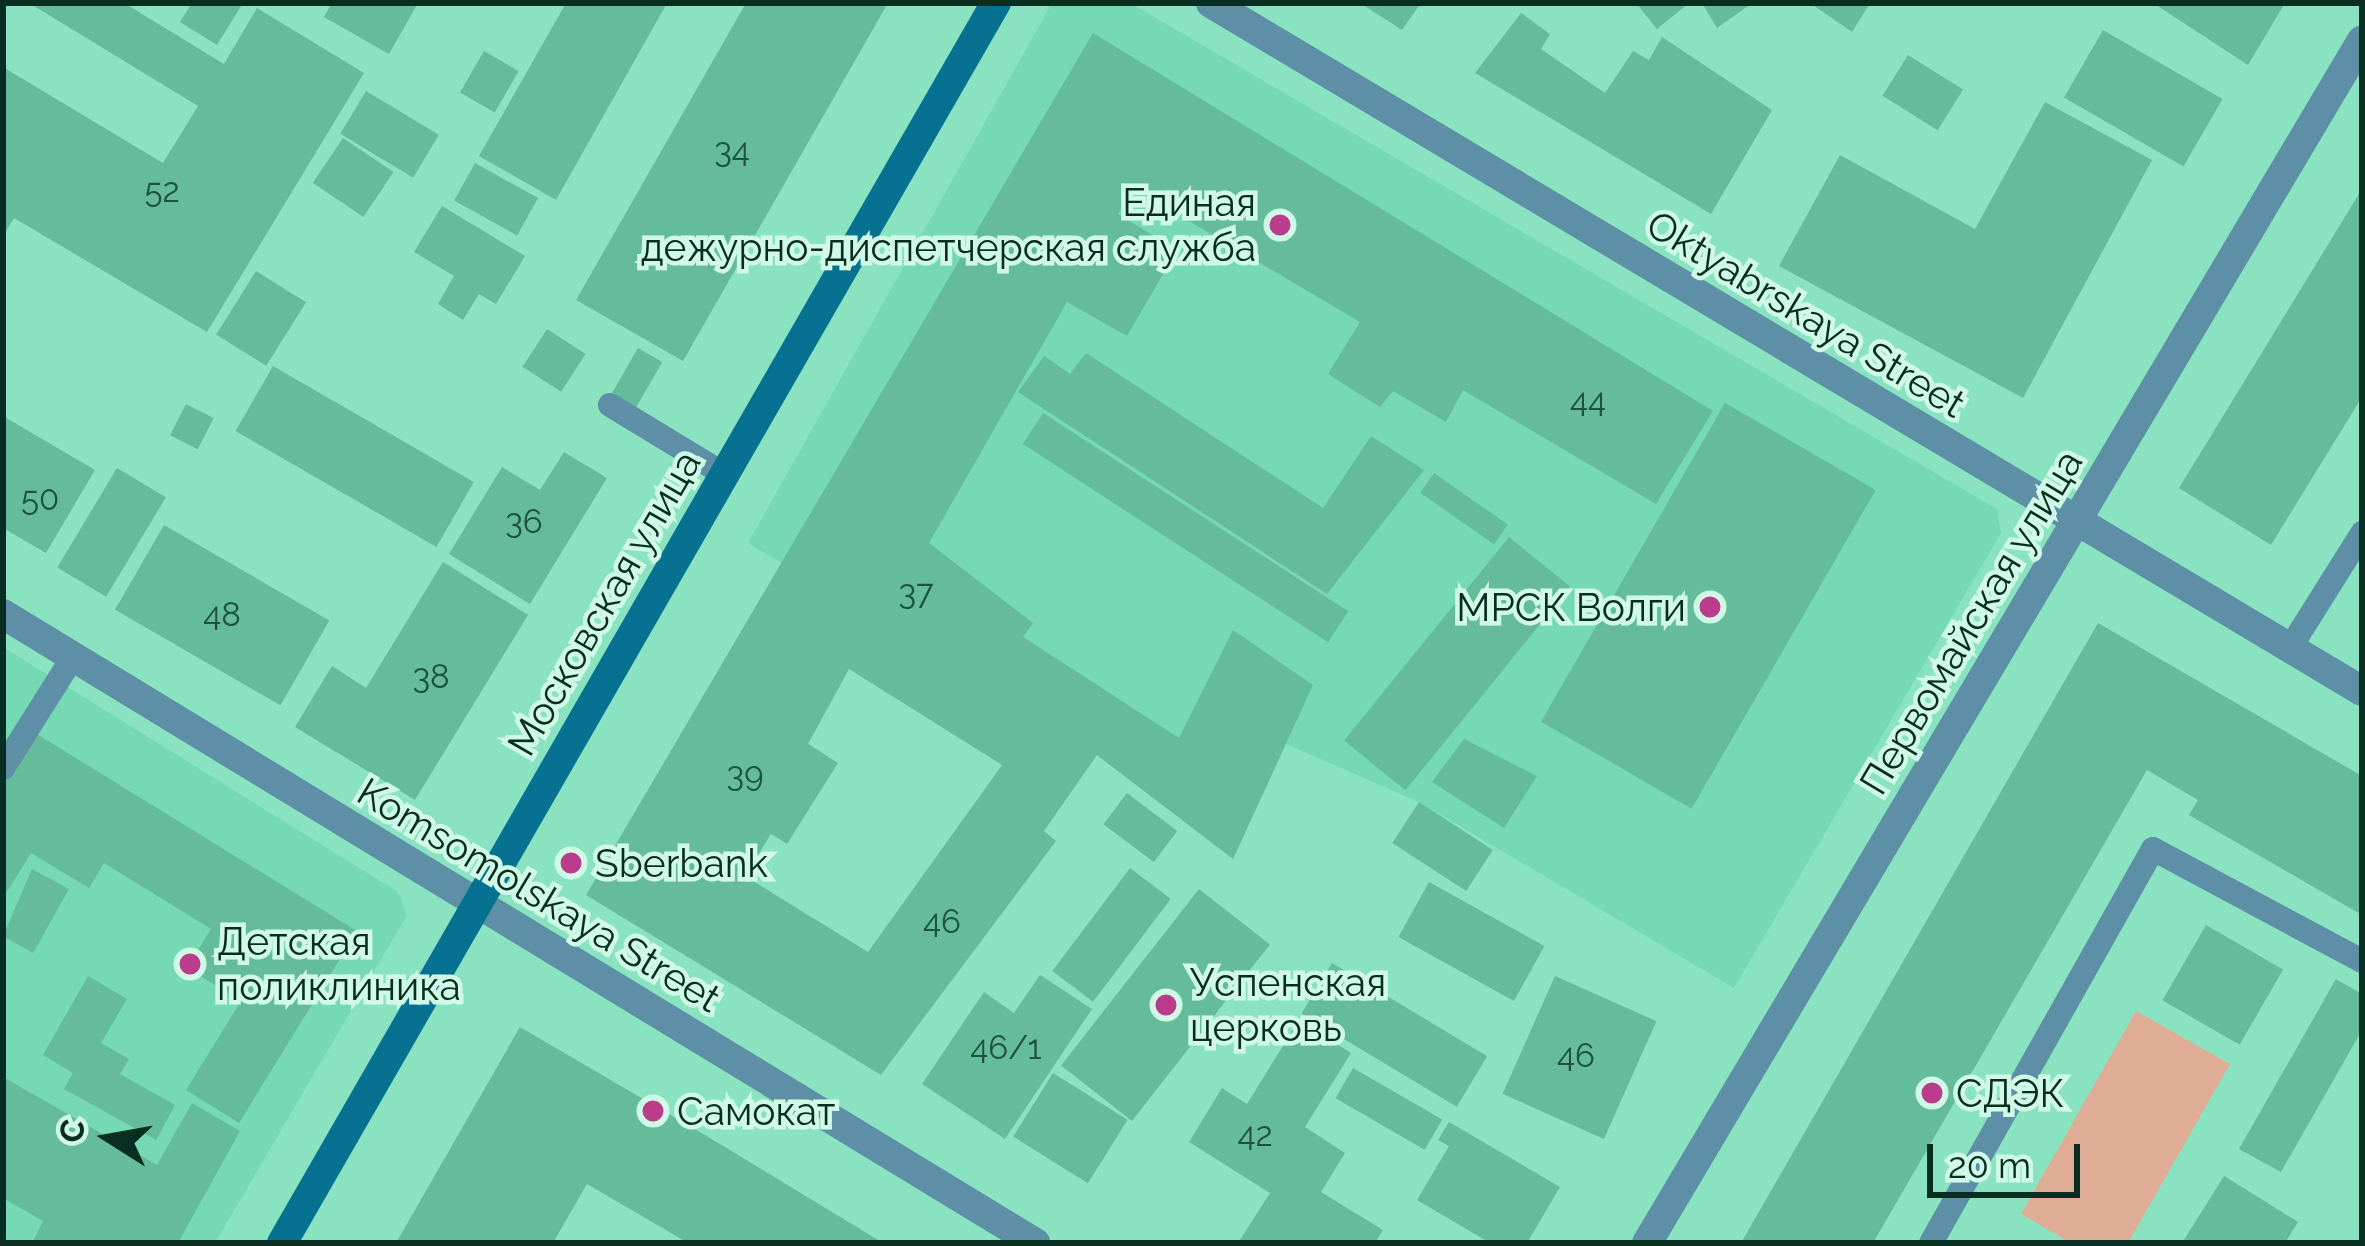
<!DOCTYPE html>
<meta charset="utf-8">
<style>
body{margin:0}
#map{position:relative;width:2365px;height:1246px;overflow:hidden;background:#8ae3c0;font-family:Raleway,sans-serif}
div>[style]{position:absolute}
.built>*{inset:0;background:#75d9b3}
.green>*{inset:0;background:#dfad95}
.building>*{inset:0;background:#64bc9a;transform-origin:0 0}
.lane>*{height:24px;margin:-12px;padding:0 12px;transform-origin:12px;border-radius:12px;background:#5d90a6}
.street>*{height:30px;margin:-15px;padding:0 15px;transform-origin:15px;border-radius:15px;background:#5d90a6}
.secondary>*{height:30px;margin:-15px;padding:0 15px;transform-origin:15px;border-radius:15px;background:#077191}
.dots>*{width:33px;height:33px;translate:-50% -50%;box-sizing:border-box;border:6px solid #d0fae7;border-radius:50%}
span{translate:-50% -50%;white-space:nowrap;text-align:center;line-height:1.15;-webkit-text-stroke:9px #d0fae7;paint-order:stroke}
.number-label{font-size:33px;color:#1e523f}
.number-label span{-webkit-text-stroke-width:0}
.poi-label{font-size:39px;color:#072e21}
.right{translate:-100% -50%;text-align:right}
.left{translate:0 -50%;text-align:left}
.street-label{font-size:39px;color:#072e21}
.frame{position:absolute;inset:0;border:6px solid #072e21;pointer-events:none}
.north{position:absolute;left:48px;top:1078px;width:120px;height:120px;-webkit-text-stroke:9px #d0fae7;paint-order:stroke;rotate:281deg;font-size:33px;font-weight:700;line-height:48px;text-align:center;color:#072e21}
.north::after{content:'';display:block;margin:auto;width:42px;height:54px;background:#072e21;clip-path:polygon(50% 0,100% 100%,50% 72%,0 100%)}
.scale{position:absolute;left:1927px;top:1144px;width:153px;height:54px;box-sizing:border-box;border:6px solid #072e21;border-top:0;padding-left:15px;font-size:36px;line-height:42px;white-space:nowrap;color:#072e21;-webkit-text-stroke:9px #d0fae7;paint-order:stroke}
</style>
<div id="map">
<div class="built">
<div style="clip-path:polygon(1052px 3px,1130px 3px,1997px 509px,2001px 533px,1734px 988px,1419px 802px,1286px 744px,1233px 859px,1097px 755px,748px 543px)"></div>
<div style="clip-path:polygon(3px 647px,398px 892px,407px 915px,215px 1243px,3px 1243px)"></div>
</div>
<div class="green">
<div style="clip-path:polygon(2136px 1011px,2230px 1064px,2128px 1243px,2071px 1243px,2021px 1214px)"></div>
</div>
<div class="building">
<div style="clip-path:polygon(29px 3px,124px 3px,224px 64px,257px 8px,364px 73px,207px 332px,14px 218px,3px 236px,3px 67px,163px 163px,198px 106px)"></div>
<div style="clip-path:polygon(192px 3px,243px 3px,217px 45px,180px 22px)"></div>
<div style="clip-path:polygon(332px 3px,418px 3px,389px 54px,324px 17px)"></div>
<div style="clip-path:polygon(566px 3px,667px 3px,556px 200px,479px 156px)"></div>
<div style="clip-path:polygon(746px 3px,888px 3px,683px 361px,576px 300px)"></div>
<div style="clip-path:polygon(1360px 3px,1421px 3px,1402px 30px)"></div>
<div style="clip-path:polygon(1636px 3px,1689px 3px,1657px 29px)"></div>
<div style="clip-path:polygon(1702px 3px,1752px 3px,1717px 28px)"></div>
<div style="clip-path:polygon(1810px 3px,1870px 3px,1852px 32px)"></div>
<div style="clip-path:polygon(2153px 3px,2285px 3px,2248px 65px)"></div>
<div style="clip-path:polygon(1521px 13px,1550px 34px,1541px 49px,1605px 93px,1633px 51px,1649px 60px,1662px 37px,1772px 110px,1711px 214px,1475px 73px)"></div>
<div style="left:2103px;top:30px;width:138px;height:78px;rotate:30deg"></div>
<div style="clip-path:polygon(evenodd,1093px 33px,1713px 411px,1656px 504px,1463px 390px,1446px 422px,1393px 391px,1380px 407px,1328px 374px,1360px 322px,1135px 189px,1118px 214px,1177px 250px,1127px 336px,1067px 302px,929px 543px,1033px 623px,1023px 637px,1179px 738px,1233px 630px,1313px 685px,1233px 859px,1097px 755px,1044px 831px,1056px 841px,881px 1075px,586px 895px,1093px 33px,849px 669px,1002px 765px,868px 952px,745px 876px,771px 834px,787px 844px,838px 763px,808px 744px,849px 669px)"></div>
<div style="left:484px;top:51px;width:40px;height:48px;rotate:30deg"></div>
<div style="left:1908px;top:55px;width:65px;height:48px;rotate:32deg"></div>
<div style="left:366px;top:91px;width:85px;height:50px;rotate:31deg"></div>
<div style="clip-path:polygon(2045px 102px,2152px 160px,2023px 398px,1779px 266px,1840px 155px,1975px 229px)"></div>
<div style="left:343px;top:138px;width:61px;height:54px;rotate:34deg"></div>
<div style="left:475px;top:163px;width:72px;height:43px;rotate:29deg"></div>
<div style="clip-path:polygon(2362px 189px,2362px 397px,2271px 545px,2179px 488px)"></div>
<div style="clip-path:polygon(442px 206px,525px 256px,496px 304px,479px 294px,463px 320px,438px 304px,454px 276px,414px 252px)"></div>
<div style="left:256px;top:271px;width:59px;height:75px;rotate:32deg"></div>
<div style="left:547px;top:329px;width:46px;height:45px;rotate:33deg"></div>
<div style="left:638px;top:348px;width:28px;height:60px;rotate:30deg"></div>
<div style="clip-path:polygon(1086px 353px,1323px 508px,1371px 436px,1424px 470px,1327px 594px,1018px 392px,1044px 356px,1070px 374px)"></div>
<div style="left:273px;top:366px;width:232px;height:75px;rotate:30deg"></div>
<div style="left:1725px;top:403px;width:174px;height:368px;rotate:30deg"></div>
<div style="left:186px;top:404px;width:31px;height:35px;rotate:27deg"></div>
<div style="left:1043px;top:413px;width:364px;height:37px;rotate:33deg"></div>
<div style="clip-path:polygon(3px 416px,95px 470px,46px 553px,3px 528px)"></div>
<div style="clip-path:polygon(564px 452px,607px 478px,530px 604px,449px 554px,502px 467px,540px 490px)"></div>
<div style="left:117px;top:468px;width:57px;height:116px;rotate:31deg"></div>
<div style="left:1434px;top:473px;width:90px;height:24px;rotate:35deg"></div>
<div style="left:164px;top:525px;width:191px;height:98px;rotate:30deg"></div>
<div style="left:1509px;top:537px;width:79px;height:262px;rotate:39deg"></div>
<div style="clip-path:polygon(443px 562px,528px 615px,415px 800px,295px 727px,332px 666px,366px 688px)"></div>
<div style="clip-path:polygon(2098px 623px,2362px 776px,2362px 915px,2189px 815px,2198px 800px,2147px 770px,1873px 1243px,1741px 1243px)"></div>
<div style="clip-path:polygon(35px 733px,357px 931px,239px 1123px,186px 1090px,241px 1001px,187px 968px,211px 929px,104px 863px,89px 888px,31px 853px,3px 898px,3px 785px)"></div>
<div style="clip-path:polygon(1464px 739px,1537px 776px,1504px 828px,1432px 782px)"></div>
<div style="left:1127px;top:793px;width:63px;height:39px;rotate:37deg"></div>
<div style="left:1419px;top:802px;width:88px;height:49px;rotate:33deg"></div>
<div style="left:1130px;top:868px;width:51px;height:129px;rotate:37deg"></div>
<div style="clip-path:polygon(32px 869px,69px 889px,33px 953px,3px 936px)"></div>
<div style="left:1429px;top:882px;width:132px;height:63px;rotate:29deg"></div>
<div style="left:1199px;top:889px;width:90px;height:224px;rotate:38deg"></div>
<div style="left:2206px;top:925px;width:89px;height:87px;rotate:30deg"></div>
<div style="left:1332px;top:963px;width:181px;height:59px;rotate:31deg"></div>
<div style="clip-path:polygon(1040px 975px,1092px 1009px,1005px 1139px,922px 1084px,984px 992px,1014px 1013px)"></div>
<div style="clip-path:polygon(88px 976px,127px 999px,101px 1043px,129px 1059px,120px 1074px,175px 1105px,156px 1140px,64px 1089px,73px 1073px,43px 1055px)"></div>
<div style="left:1555px;top:976px;width:111px;height:129px;rotate:24deg"></div>
<div style="clip-path:polygon(2336px 979px,2362px 994px,2362px 1030px,2281px 1172px,2239px 1149px)"></div>
<div style="clip-path:polygon(1299px 1020px,1351px 1053px,1305px 1127px,1345px 1153px,1321px 1192px,1383px 1230px,1375px 1243px,1238px 1243px,1270px 1193px,1189px 1142px,1222px 1088px,1247px 1104px)"></div>
<div style="clip-path:polygon(520px 1027px,715px 1141px,883px 1243px,688px 1243px,587px 1184px,553px 1243px,396px 1243px)"></div>
<div style="left:1353px;top:1068px;width:103px;height:35px;rotate:30deg"></div>
<div style="left:1053px;top:1073px;width:88px;height:75px;rotate:32deg"></div>
<div style="clip-path:polygon(3px 1077px,157px 1165px,192px 1103px,240px 1131px,178px 1243px,32px 1243px,43px 1221px,3px 1198px)"></div>
<div style="clip-path:polygon(1449px 1122px,1560px 1187px,1527px 1243px,1490px 1243px,1417px 1200px,1449px 1146px,1438px 1140px)"></div>
<div style="clip-path:polygon(2224px 1176px,2298px 1222px,2285px 1243px,2182px 1243px)"></div>
</div>
<div class="lane">
<div style="left:610px;top:405px;width:133px;rotate:31.2deg"></div>
<div style="left:2290px;top:648px;width:136px;rotate:-57.9deg"></div>
<div style="left:3px;top:768px;width:131px;rotate:-57.8deg"></div>
<div style="left:1931px;top:1243px;width:452px;rotate:-60.6deg"></div>
<div style="left:2153px;top:849px;width:237px;rotate:28.2deg"></div>
</div>
<div class="street">
<div style="left:1211px;top:3px;width:1341px;rotate:30.87deg"></div>
<div style="left:3px;top:614px;width:1209px;rotate:31.36deg"></div>
<div style="left:1647px;top:1243px;width:1399px;rotate:-59.27deg"></div>
</div>
<div class="secondary">
<div style="left:282px;top:1243px;width:1431px;rotate:-60.07deg"></div>
</div>
<div class="dots">
<div style="left:1280px;top:225px;background:#bb3c8a"></div>
<div style="left:1710px;top:607px;background:#bb3c8a"></div>
<div style="left:571px;top:863px;background:#bb3c8a"></div>
<div style="left:190px;top:964px;background:#bb3c8a"></div>
<div style="left:1166px;top:1005px;background:#bb3c8a"></div>
<div style="left:1932px;top:1093px;background:#bb3c8a"></div>
<div style="left:653px;top:1111px;background:#bb3c8a"></div>
</div>
<div class="number-label">
<span style="left:732px;top:151px">34</span>
<span style="left:162px;top:191px">52</span>
<span style="left:1588px;top:401px">44</span>
<span style="left:40px;top:499px">50</span>
<span style="left:524px;top:522px">36</span>
<span style="left:916px;top:593px">37</span>
<span style="left:222px;top:615px">48</span>
<span style="left:431px;top:677px">38</span>
<span style="left:745px;top:775px">39</span>
<span style="left:942px;top:922px">46</span>
<span style="left:1006px;top:1048px">46/1</span>
<span style="left:1576px;top:1056px">46</span>
<span style="left:1255px;top:1135px">42</span>
</div>
<div class="poi-label">
<span class="right" style="left:1256px;top:225px">Единая<br>дежурно-диспетчерская служба</span>
<span class="right" style="left:1686px;top:607px">МРСК Волги</span>
<span class="left" style="left:595px;top:863px">Sberbank</span>
<span class="left" style="left:217px;top:964px">Детская<br>поликлиника</span>
<span class="left" style="left:1190px;top:1005px">Успенская<br>церковь</span>
<span class="left" style="left:1956px;top:1093px">СДЭК</span>
<span class="left" style="left:677px;top:1111px">Самокат</span>
</div>
<div class="street-label">
<span style="left:1806px;top:314px;rotate:31deg">Oktyabrskaya Street</span>
<span style="left:604px;top:603px;rotate:-60deg">Московская улица</span>
<span style="left:1971px;top:622px;rotate:-59deg">Первомайская улица</span>
<span style="left:539px;top:895px;rotate:31deg">Komsomolskaya Street</span>
</div>
<div class="frame"></div>
<div class="north">С</div>
<div class="scale">20 m</div>
</div>
